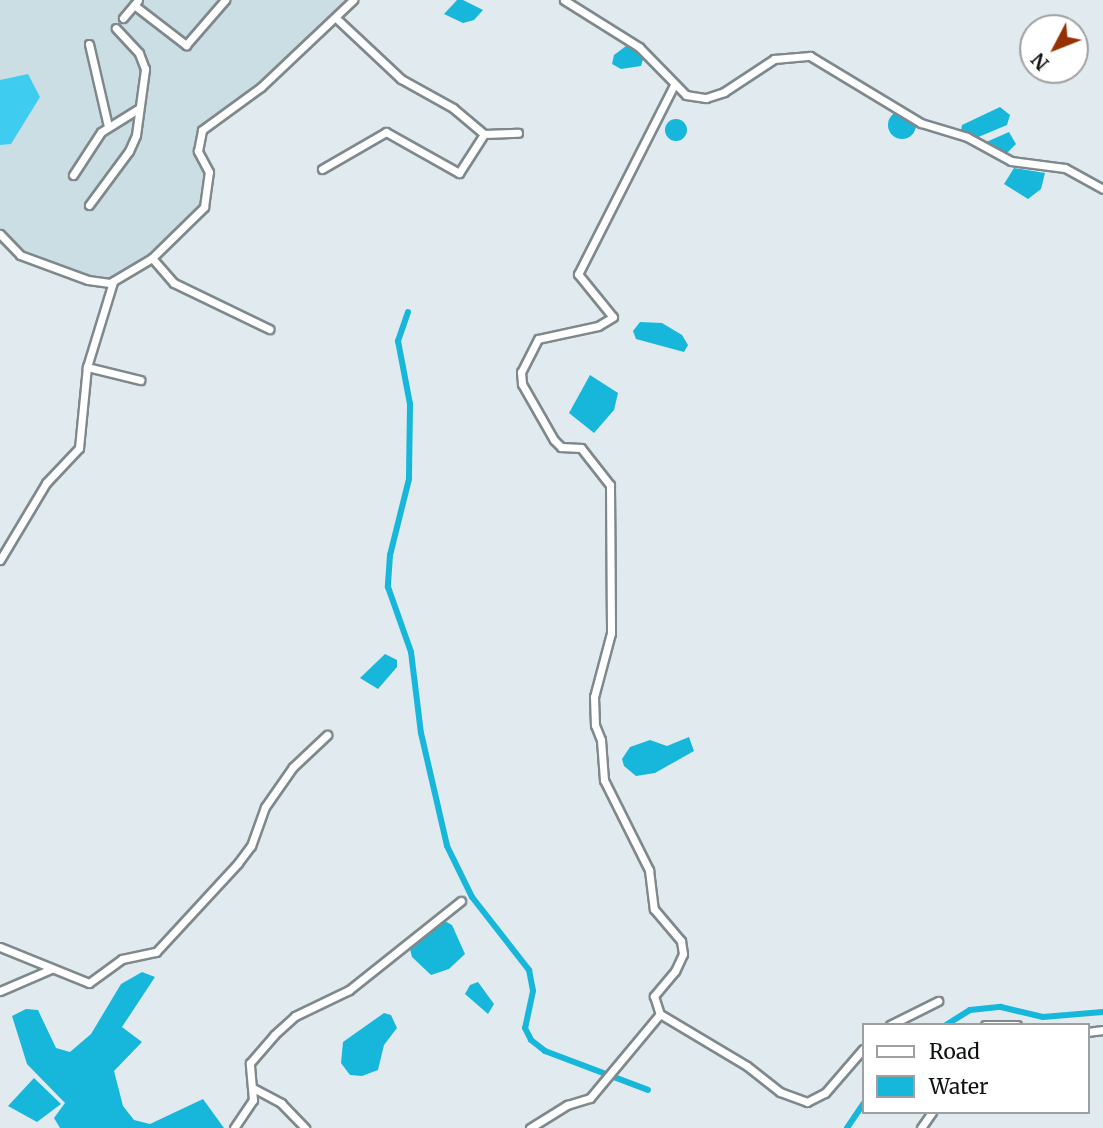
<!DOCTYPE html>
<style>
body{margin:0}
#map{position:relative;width:1103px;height:1128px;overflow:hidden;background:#e1ebef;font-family:Merriweather,serif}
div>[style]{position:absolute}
.built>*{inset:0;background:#cbdee4}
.forest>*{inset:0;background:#3eccf1}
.water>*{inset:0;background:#17b7db}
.round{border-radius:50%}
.canal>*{height:6px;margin:-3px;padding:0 3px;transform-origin:3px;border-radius:3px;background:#17b7db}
.roads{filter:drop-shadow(2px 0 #7f898c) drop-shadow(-2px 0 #7f898c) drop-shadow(0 2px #7f898c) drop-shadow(0 -2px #7f898c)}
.street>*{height:7px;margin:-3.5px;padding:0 3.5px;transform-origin:3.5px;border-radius:3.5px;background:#fff}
span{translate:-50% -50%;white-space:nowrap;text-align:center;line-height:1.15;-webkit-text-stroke:6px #fff;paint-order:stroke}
.legend{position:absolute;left:862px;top:1023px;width:228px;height:91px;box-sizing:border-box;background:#fff;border:2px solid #9fa0a1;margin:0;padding:9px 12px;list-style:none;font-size:21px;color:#0e1213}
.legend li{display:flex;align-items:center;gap:14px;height:35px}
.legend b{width:35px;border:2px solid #9fa0a1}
.north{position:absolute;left:1019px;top:14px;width:70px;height:70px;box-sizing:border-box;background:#fff;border:2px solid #9fa0a1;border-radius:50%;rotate:228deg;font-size:19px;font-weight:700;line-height:28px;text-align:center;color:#0e1213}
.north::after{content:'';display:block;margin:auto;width:24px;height:32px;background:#963103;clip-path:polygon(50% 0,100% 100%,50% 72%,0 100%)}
</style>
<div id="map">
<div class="built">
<div style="clip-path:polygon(0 0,351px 0,260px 85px,202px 129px,198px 151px,209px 171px,203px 207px,153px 256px,110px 282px,88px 280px,21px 254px,0 233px)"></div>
</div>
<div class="forest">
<div style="clip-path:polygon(28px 74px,40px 97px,11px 144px,0 145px,0 80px)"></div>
</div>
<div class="water">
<div style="clip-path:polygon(457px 0,463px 0,483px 10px,474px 20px,463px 23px,444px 14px)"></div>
<div style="clip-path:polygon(626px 46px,644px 56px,641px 66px,621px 69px,612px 64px,614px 55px)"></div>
<div style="clip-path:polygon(1000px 107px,1010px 115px,1007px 125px,976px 138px,961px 130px,962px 125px)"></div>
<div class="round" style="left:888px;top:111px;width:28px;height:28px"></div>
<div class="round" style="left:665px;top:119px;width:22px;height:22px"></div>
<div style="clip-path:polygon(1009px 132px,1016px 144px,1004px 156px,984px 143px)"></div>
<div style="clip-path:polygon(1014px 168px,1045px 173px,1041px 189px,1028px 199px,1004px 184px)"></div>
<div style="clip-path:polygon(640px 322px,662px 323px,682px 335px,688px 345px,684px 352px,636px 339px,633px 331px)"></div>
<div style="clip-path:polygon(590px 375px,618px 393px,614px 410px,594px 433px,569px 413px)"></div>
<div style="clip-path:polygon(385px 654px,397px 660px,397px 667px,378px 689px,360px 678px)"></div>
<div style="clip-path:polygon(689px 737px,694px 751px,655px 773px,636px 776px,624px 766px,622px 759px,630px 747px,650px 740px,667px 746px)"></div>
<div style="clip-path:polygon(443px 920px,452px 925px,465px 954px,449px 969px,431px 975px,412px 957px,409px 945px)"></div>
<div style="clip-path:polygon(142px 972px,155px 977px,122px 1027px,142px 1042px,114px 1071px,123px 1106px,134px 1120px,150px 1124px,203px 1099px,224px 1128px,60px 1128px,54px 1118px,65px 1103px,27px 1064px,12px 1016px,26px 1009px,38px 1010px,56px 1048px,70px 1052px,91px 1034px,121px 984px)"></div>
<div style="clip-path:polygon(478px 982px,494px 1004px,488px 1014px,465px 994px,470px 985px)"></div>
<div style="clip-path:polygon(384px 1013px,391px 1015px,397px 1028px,384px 1045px,378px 1070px,362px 1076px,350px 1075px,341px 1063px,343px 1042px)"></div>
<div style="clip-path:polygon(34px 1078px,61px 1104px,37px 1122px,8px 1106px)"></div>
</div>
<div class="canal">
<div style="left:408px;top:312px;width:31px;rotate:109deg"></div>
<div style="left:398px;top:341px;width:64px;rotate:79.2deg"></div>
<div style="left:410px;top:404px;width:75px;rotate:90.8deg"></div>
<div style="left:409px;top:479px;width:78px;rotate:104deg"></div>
<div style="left:390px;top:555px;width:32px;rotate:94deg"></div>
<div style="left:388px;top:587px;width:69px;rotate:70.5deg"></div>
<div style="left:411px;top:652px;width:82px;rotate:83deg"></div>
<div style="left:421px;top:733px;width:116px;rotate:77deg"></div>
<div style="left:447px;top:846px;width:57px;rotate:63.9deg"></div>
<div style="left:472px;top:897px;width:93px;rotate:52deg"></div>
<div style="left:529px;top:970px;width:21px;rotate:79deg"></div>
<div style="left:533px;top:991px;width:38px;rotate:102deg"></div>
<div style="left:525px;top:1028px;width:13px;rotate:63deg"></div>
<div style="left:531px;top:1040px;width:18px;rotate:38deg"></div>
<div style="left:545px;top:1051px;width:110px;rotate:20.7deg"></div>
<div style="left:946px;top:1025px;width:28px;rotate:-32deg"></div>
<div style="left:970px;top:1010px;width:31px;rotate:-6deg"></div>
<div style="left:1001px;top:1007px;width:43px;rotate:13.4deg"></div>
<div style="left:1043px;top:1017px;width:60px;rotate:-4.8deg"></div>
<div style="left:847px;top:1128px;width:29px;rotate:-56deg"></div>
</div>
<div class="roads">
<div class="street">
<div style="left:564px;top:0;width:89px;rotate:32.1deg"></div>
<div style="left:639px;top:47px;width:67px;rotate:45.6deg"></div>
<div style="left:686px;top:95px;width:20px;rotate:9deg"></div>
<div style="left:706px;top:98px;width:19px;rotate:-18deg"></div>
<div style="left:724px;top:92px;width:60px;rotate:-33.4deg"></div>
<div style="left:774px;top:59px;width:36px;rotate:-5deg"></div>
<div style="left:810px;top:56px;width:130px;rotate:31.1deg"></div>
<div style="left:921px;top:123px;width:48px;rotate:16.9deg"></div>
<div style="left:967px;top:137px;width:50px;rotate:28.6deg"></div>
<div style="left:1011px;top:161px;width:54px;rotate:7.4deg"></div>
<div style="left:1065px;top:168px;width:43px;rotate:28.9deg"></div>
<div style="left:134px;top:5px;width:66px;rotate:37.6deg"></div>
<div style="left:186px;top:45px;width:60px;rotate:-49.1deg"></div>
<div style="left:123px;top:18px;width:23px;rotate:-50deg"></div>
<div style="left:336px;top:18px;width:89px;rotate:43.2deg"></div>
<div style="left:401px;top:79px;width:60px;rotate:29.1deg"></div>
<div style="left:453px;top:108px;width:40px;rotate:40deg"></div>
<div style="left:484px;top:134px;width:34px;rotate:-2deg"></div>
<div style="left:89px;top:44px;width:84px;rotate:77deg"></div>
<div style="left:674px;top:85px;width:212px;rotate:116.9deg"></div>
<div style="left:578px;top:274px;width:55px;rotate:50.9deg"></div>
<div style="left:613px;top:317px;width:17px;rotate:149deg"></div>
<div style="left:598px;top:326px;width:61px;rotate:167.8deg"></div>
<div style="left:538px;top:339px;width:37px;rotate:117deg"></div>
<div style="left:521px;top:372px;width:12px;rotate:85deg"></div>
<div style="left:522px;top:384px;width:64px;rotate:60.3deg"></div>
<div style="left:554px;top:440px;width:10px;rotate:45deg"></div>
<div style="left:561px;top:447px;width:20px;rotate:3deg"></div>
<div style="left:581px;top:448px;width:47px;rotate:51.9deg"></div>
<div style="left:610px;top:485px;width:148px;rotate:89.6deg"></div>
<div style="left:611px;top:633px;width:66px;rotate:104.9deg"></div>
<div style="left:594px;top:697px;width:28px;rotate:88deg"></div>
<div style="left:595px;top:725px;width:16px;rotate:68deg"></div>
<div style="left:601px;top:740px;width:40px;rotate:85.7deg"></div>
<div style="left:604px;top:780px;width:101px;rotate:63.4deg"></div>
<div style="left:649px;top:870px;width:39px;rotate:83deg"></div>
<div style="left:654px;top:909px;width:42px;rotate:49.8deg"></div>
<div style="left:681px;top:941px;width:13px;rotate:81deg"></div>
<div style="left:683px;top:954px;width:19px;rotate:115deg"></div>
<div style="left:675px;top:971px;width:33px;rotate:130deg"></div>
<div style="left:654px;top:996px;width:19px;rotate:72deg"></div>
<div style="left:660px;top:1014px;width:101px;rotate:30.9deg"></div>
<div style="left:747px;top:1066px;width:42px;rotate:38.2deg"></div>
<div style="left:780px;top:1092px;width:29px;rotate:20deg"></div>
<div style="left:807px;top:1102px;width:20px;rotate:-27deg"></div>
<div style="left:825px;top:1093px;width:58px;rotate:-49.2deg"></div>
<div style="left:322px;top:169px;width:74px;rotate:-30deg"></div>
<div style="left:386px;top:132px;width:84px;rotate:29.3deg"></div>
<div style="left:459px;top:173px;width:46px;rotate:-57.3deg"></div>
<div style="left:73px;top:175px;width:51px;rotate:-56.9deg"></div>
<div style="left:101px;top:132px;width:44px;rotate:-31.9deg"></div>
<div style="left:89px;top:205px;width:67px;rotate:-53.5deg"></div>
<div style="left:129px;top:151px;width:17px;rotate:-66deg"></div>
<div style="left:136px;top:135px;width:67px;rotate:-82.2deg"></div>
<div style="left:145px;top:69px;width:17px;rotate:-111deg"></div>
<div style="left:139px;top:53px;width:34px;rotate:-133deg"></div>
<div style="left:0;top:234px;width:29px;rotate:46deg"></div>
<div style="left:20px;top:255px;width:72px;rotate:20.2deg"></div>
<div style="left:88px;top:280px;width:22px;rotate:8deg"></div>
<div style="left:110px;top:283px;width:49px;rotate:-30.8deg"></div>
<div style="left:152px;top:258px;width:73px;rotate:-44.4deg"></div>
<div style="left:204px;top:207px;width:35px;rotate:-82deg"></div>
<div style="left:209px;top:172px;width:24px;rotate:-118deg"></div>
<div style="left:198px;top:151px;width:21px;rotate:-79deg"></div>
<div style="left:202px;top:130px;width:73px;rotate:-36.1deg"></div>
<div style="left:261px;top:87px;width:127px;rotate:-43.4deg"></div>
<div style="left:152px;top:258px;width:33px;rotate:49deg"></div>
<div style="left:174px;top:283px;width:106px;rotate:25.8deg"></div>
<div style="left:87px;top:367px;width:55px;rotate:13.8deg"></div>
<div style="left:0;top:560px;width:90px;rotate:-59.1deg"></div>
<div style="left:46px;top:483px;width:48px;rotate:-46.7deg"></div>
<div style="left:79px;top:448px;width:81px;rotate:-84.4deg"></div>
<div style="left:87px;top:367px;width:89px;rotate:-73deg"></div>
<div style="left:0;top:947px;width:96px;rotate:22deg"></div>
<div style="left:89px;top:983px;width:41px;rotate:-36deg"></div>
<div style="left:122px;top:959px;width:35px;rotate:-12deg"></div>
<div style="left:156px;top:952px;width:121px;rotate:-47.3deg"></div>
<div style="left:238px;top:863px;width:21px;rotate:-53deg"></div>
<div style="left:251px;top:846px;width:41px;rotate:-70.3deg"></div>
<div style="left:265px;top:807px;width:49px;rotate:-55deg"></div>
<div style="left:293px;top:767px;width:47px;rotate:-43.3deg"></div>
<div style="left:0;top:991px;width:56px;rotate:-23.3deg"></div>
<div style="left:890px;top:1025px;width:54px;rotate:-26.6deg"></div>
<div style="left:985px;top:1025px;width:32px"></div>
<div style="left:1087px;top:1032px;width:16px;rotate:-7deg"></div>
<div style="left:255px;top:1089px;width:30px;rotate:28deg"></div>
<div style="left:281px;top:1103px;width:35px;rotate:46deg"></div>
<div style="left:234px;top:1128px;width:34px;rotate:-56deg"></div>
<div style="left:253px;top:1100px;width:37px;rotate:-95deg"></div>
<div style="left:250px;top:1063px;width:37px;rotate:-49deg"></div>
<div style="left:274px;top:1035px;width:28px;rotate:-42deg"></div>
<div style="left:295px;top:1016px;width:60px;rotate:-25.7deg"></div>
<div style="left:349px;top:990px;width:143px;rotate:-38.5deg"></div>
<div style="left:530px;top:1128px;width:44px;rotate:-31.9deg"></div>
<div style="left:567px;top:1105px;width:24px;rotate:-17deg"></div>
<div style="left:590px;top:1098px;width:109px;rotate:-50.2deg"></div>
<div style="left:921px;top:1128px;width:19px;rotate:-55deg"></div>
</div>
</div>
<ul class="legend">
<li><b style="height:9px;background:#fff"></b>Road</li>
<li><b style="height:19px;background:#17b7db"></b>Water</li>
</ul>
<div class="north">N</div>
</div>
